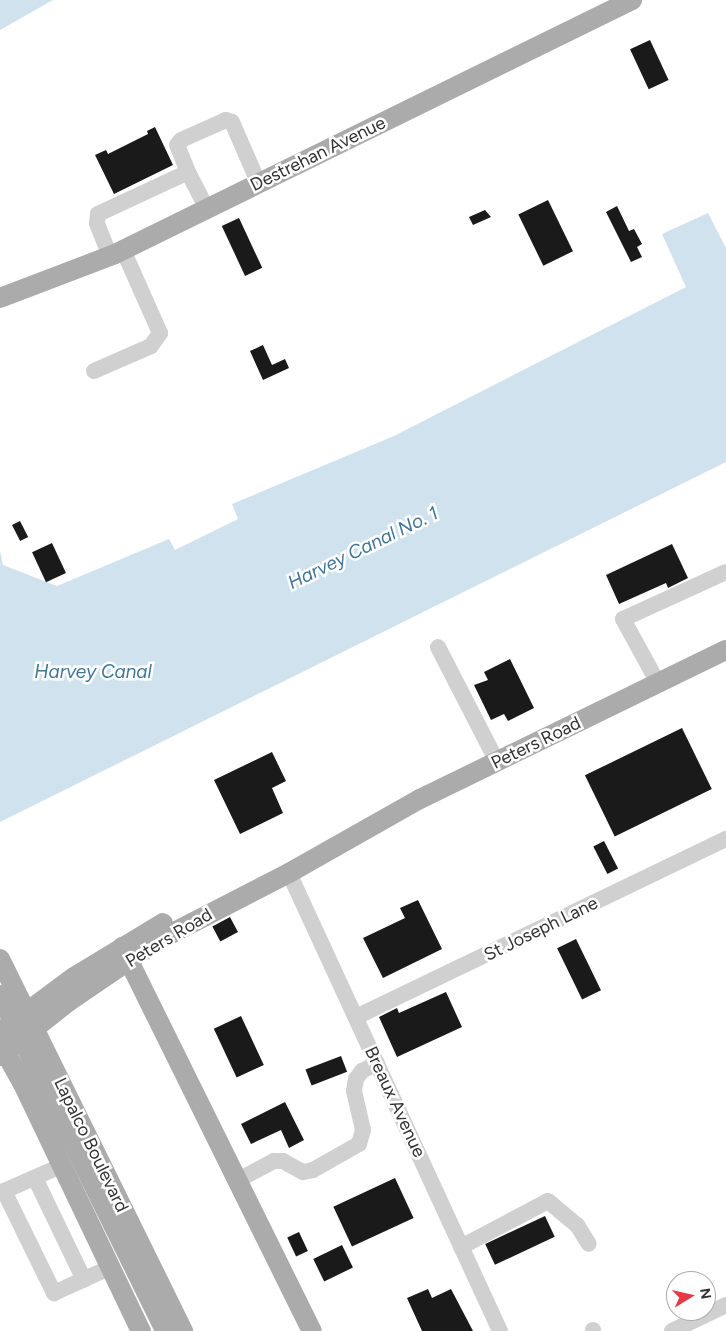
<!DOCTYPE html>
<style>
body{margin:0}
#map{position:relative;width:726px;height:1331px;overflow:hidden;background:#fff;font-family:Figtree,sans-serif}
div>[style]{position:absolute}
.water>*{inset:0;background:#cfe2ee}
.building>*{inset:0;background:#1a1a1a;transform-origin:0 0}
.minor>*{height:16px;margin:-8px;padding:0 8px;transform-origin:8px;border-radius:8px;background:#d0d0d0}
.major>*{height:20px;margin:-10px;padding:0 10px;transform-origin:10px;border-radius:10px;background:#ababab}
.major-bridge>*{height:20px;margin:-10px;padding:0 10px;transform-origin:10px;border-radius:10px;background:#ababab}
span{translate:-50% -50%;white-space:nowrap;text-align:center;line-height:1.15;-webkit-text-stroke:5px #fff;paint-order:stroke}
.street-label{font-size:18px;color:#333}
.water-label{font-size:19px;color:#3f7597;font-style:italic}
.north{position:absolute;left:666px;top:1271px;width:50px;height:50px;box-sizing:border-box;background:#fff;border:1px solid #adadad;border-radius:50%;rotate:81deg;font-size:14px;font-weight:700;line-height:20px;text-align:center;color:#333}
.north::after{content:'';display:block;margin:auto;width:18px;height:22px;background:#e63946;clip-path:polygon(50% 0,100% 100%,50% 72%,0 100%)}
</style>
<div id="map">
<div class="water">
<div style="clip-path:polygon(0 0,53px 0,0 30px)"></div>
<div style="clip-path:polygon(708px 213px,726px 248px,726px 462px,0 822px,0 551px,3px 565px,57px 586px,169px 539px,175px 550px,238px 519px,232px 504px,394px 436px,686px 287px,662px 234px)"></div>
</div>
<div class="building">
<div style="left:650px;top:40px;width:44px;height:22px;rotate:65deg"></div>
<div style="clip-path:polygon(155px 127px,173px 165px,114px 194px,95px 155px,106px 150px,108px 154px,148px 134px,147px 131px)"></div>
<div style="left:548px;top:200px;width:57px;height:33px;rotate:64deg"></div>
<div style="clip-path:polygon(617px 206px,629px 231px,634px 229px,642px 244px,637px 247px,642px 257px,631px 262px,606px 212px)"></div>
<div style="clip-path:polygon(485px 210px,491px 217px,473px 225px,469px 217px)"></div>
<div style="left:239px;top:218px;width:55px;height:19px;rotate:65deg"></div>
<div style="clip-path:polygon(263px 345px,272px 365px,285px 359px,289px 368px,263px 380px,250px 351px)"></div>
<div style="left:20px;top:521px;width:18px;height:9px;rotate:63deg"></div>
<div style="left:52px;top:543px;width:33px;height:22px;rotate:65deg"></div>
<div style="clip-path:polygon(672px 544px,688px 578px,668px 588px,666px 583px,619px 604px,606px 575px)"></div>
<div style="clip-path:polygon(510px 659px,534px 708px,508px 721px,504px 714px,491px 720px,474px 685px,488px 680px,484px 672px)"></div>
<div style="left:682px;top:728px;width:68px;height:108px;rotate:64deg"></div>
<div style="clip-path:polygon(272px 752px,286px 781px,272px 788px,283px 813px,240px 834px,214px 780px)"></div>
<div style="left:604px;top:841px;width:31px;height:12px;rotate:63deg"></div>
<div style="clip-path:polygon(418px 900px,442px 949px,383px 978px,363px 938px,405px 918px,400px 908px)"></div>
<div style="left:230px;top:917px;width:17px;height:20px;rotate:62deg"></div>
<div style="left:576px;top:939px;width:57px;height:21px;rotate:64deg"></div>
<div style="clip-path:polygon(446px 992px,462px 1027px,397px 1057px,379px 1017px,397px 1008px,399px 1013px)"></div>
<div style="left:241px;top:1016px;width:54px;height:30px;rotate:65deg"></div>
<div style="left:341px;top:1056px;width:17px;height:38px;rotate:69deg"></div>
<div style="clip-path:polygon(285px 1102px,304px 1140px,289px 1148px,281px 1130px,251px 1144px,241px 1124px)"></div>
<div style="left:395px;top:1178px;width:44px;height:68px;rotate:65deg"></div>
<div style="left:545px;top:1216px;width:23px;height:66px;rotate:65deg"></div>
<div style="left:299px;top:1232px;width:21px;height:13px;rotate:65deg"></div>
<div style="left:342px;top:1245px;width:25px;height:32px;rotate:64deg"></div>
<div style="clip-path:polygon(428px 1289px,432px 1298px,451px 1289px,473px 1331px,422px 1331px,407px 1298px)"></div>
</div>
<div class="minor">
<div style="left:188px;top:172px;width:29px;rotate:-112deg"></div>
<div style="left:177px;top:145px;width:6px;rotate:-51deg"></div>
<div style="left:181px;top:140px;width:49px;rotate:-24deg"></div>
<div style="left:226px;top:120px;width:6px;rotate:18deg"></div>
<div style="left:232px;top:122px;width:68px;rotate:66.5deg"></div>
<div style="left:110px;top:256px;width:35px;rotate:-112deg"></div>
<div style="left:97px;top:223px;width:9px;rotate:-84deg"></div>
<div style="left:98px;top:214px;width:99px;rotate:-25deg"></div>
<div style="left:188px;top:172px;width:42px;rotate:62.8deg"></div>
<div style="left:94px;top:371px;width:62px;rotate:-23.7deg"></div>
<div style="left:151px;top:346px;width:16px;rotate:-55deg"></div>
<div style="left:160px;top:333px;width:91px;rotate:-114deg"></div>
<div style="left:438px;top:647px;width:129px;rotate:62.8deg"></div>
<div style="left:658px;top:683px;width:73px;rotate:-118.7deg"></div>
<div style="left:623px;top:619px;width:113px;rotate:-24.5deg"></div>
<div style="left:289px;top:873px;width:504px;rotate:65.26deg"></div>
<div style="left:356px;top:1017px;width:411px;rotate:-25.7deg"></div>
<div style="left:63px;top:1165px;width:64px;rotate:156.2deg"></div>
<div style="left:4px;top:1191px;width:114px;rotate:63.9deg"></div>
<div style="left:54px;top:1293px;width:63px;rotate:-24.5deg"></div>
<div style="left:35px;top:1178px;width:113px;rotate:64.3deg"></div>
<div style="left:238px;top:1180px;width:41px;rotate:-27.8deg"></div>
<div style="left:274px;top:1161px;width:9px"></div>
<div style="left:283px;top:1161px;width:23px;rotate:29deg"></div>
<div style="left:303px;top:1172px;width:10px;rotate:-11deg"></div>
<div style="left:313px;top:1170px;width:53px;rotate:-29.5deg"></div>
<div style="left:359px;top:1144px;width:15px;rotate:-74deg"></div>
<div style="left:363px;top:1130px;width:40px;rotate:-103deg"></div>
<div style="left:354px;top:1091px;width:12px;rotate:-81deg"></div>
<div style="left:356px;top:1079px;width:10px;rotate:-53deg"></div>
<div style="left:362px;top:1071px;width:17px;rotate:-28deg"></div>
<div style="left:461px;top:1247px;width:98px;rotate:-27.9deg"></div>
<div style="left:548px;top:1201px;width:38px;rotate:40deg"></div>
<div style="left:577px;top:1225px;width:22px;rotate:58deg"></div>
<div style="left:593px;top:1330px;width:1px;rotate:90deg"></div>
<div style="left:672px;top:1331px;width:60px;rotate:-25.7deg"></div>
</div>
<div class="major">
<div style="left:0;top:298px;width:123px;rotate:-20.9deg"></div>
<div style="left:115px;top:254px;width:576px;rotate:-26.16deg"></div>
<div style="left:122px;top:947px;width:428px;rotate:63.7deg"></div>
<div style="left:0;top:1032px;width:92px;rotate:-36.6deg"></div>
<div style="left:74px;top:977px;width:104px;rotate:-31.2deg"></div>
<div style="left:0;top:1043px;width:47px;rotate:60.7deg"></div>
<div style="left:23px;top:1084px;width:274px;rotate:64.5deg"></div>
<div style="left:0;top:1056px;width:87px;rotate:-38.5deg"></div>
<div style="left:68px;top:1002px;width:110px;rotate:-34.3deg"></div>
<div style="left:159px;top:940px;width:146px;rotate:-27.3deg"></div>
<div style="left:289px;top:873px;width:150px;rotate:-29.5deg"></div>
<div style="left:420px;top:799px;width:340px;rotate:-26deg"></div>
</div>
<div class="major-bridge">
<div style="left:0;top:959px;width:415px;rotate:63.8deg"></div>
<div style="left:0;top:995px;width:374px;rotate:63.8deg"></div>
</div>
<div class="street-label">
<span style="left:318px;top:154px;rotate:-26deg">Destrehan Avenue</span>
<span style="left:536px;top:743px;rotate:-26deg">Peters Road</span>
<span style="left:541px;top:929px;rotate:-26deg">St Joseph Lane</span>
<span style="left:169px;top:938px;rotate:-31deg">Peters Road</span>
<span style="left:395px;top:1102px;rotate:65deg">Breaux Avenue</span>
<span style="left:91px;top:1145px;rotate:64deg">Lapalco Boulevard</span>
</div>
<div class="water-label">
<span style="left:363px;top:548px;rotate:-26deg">Harvey Canal No. 1</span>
<span style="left:93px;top:672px">Harvey Canal</span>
</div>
<div class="north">N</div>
</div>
